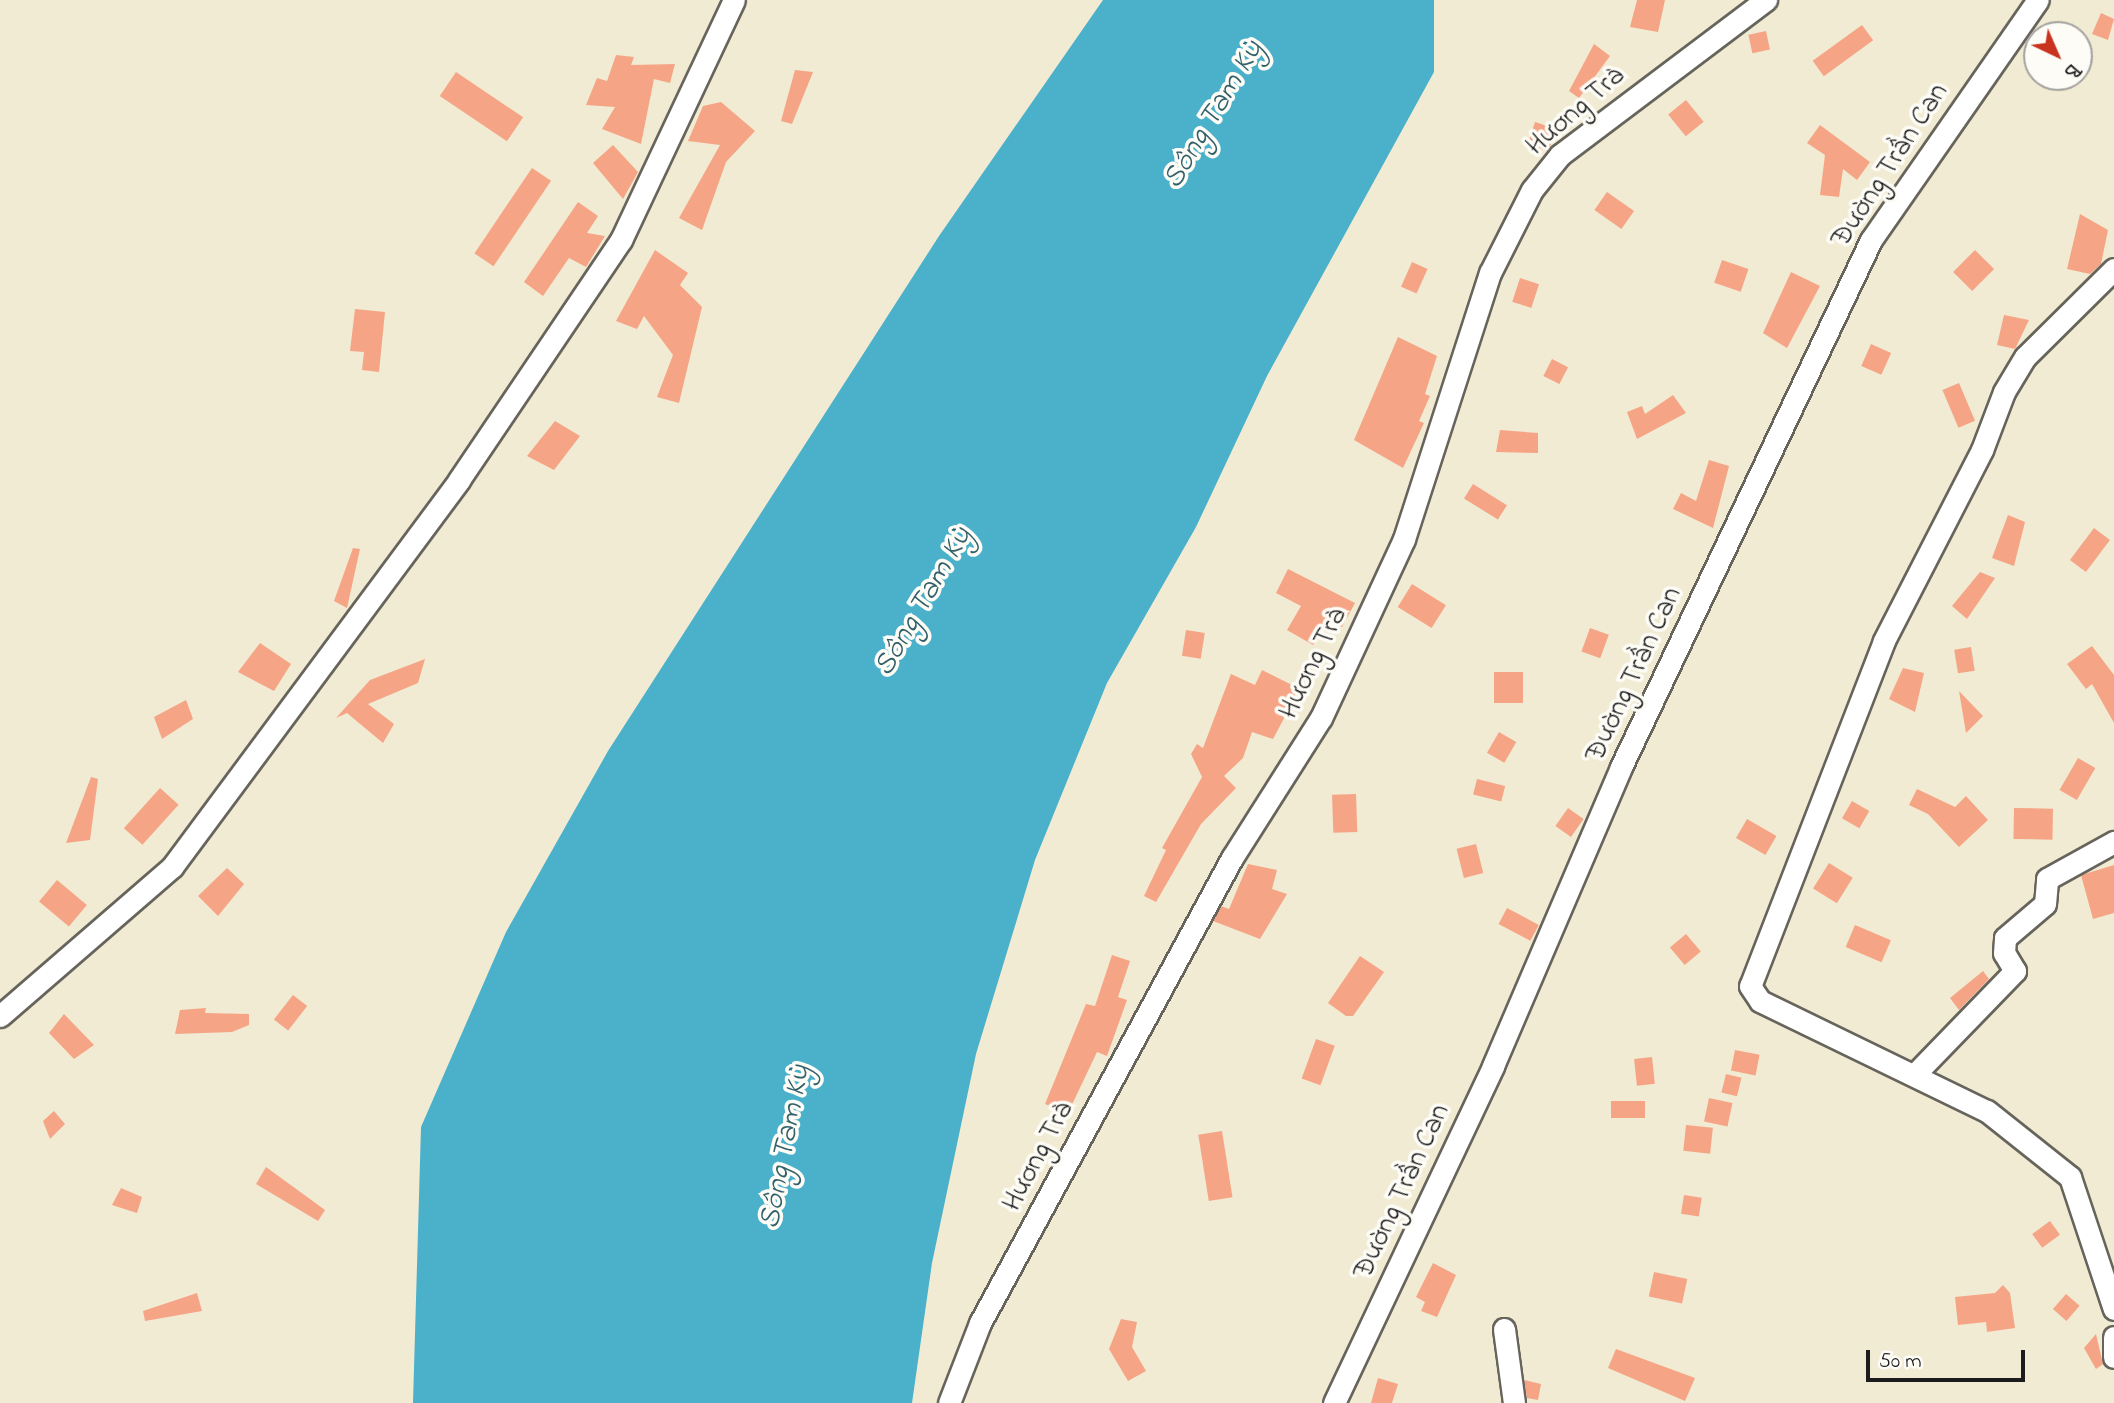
<!DOCTYPE html>
<meta charset="utf-8">
<style>
body{margin:0}
#map{position:relative;width:2114px;height:1403px;overflow:hidden;background:#f1ebd3;font-family:"Indie Flower",sans-serif}
div>[style]{position:absolute}
.water>*{inset:0;background:#4bb1ca}
.building>*{inset:0;background:#f5a586;transform-origin:0 0}
.roads{filter:drop-shadow(2px 0 #67645c) drop-shadow(-2px 0 #67645c) drop-shadow(0 2px #67645c) drop-shadow(0 -2px #67645c)}
.minor>*{height:21px;margin:-10.5px;padding:0 10.5px;transform-origin:10.5px;border-radius:10.5px;background:#fff}
span{translate:-50% -50%;white-space:nowrap;text-align:center;line-height:1.15;-webkit-text-stroke:7px #fdfcf7;paint-order:stroke}
.street-label{font-size:28px;color:#1c1c1c}
.water-label{font-size:30px;color:#315f6a;font-style:italic}
.north{position:absolute;left:2023px;top:21px;width:70px;height:70px;box-sizing:border-box;background:#fdfcf7;border:2px solid #a3a29f;border-radius:50%;rotate:136deg;font-size:19px;font-weight:700;line-height:28px;text-align:center;color:#1c1c1c}
.north::after{content:'';display:block;margin:auto;width:24px;height:32px;background:#c8321e;clip-path:polygon(50% 0,100% 100%,50% 72%,0 100%)}
.scale{position:absolute;left:1866px;top:1350px;width:159px;height:32px;box-sizing:border-box;border:4px solid #1c1c1c;border-top:0;padding-left:9px;font-size:21px;line-height:24px;white-space:nowrap;color:#1c1c1c;-webkit-text-stroke:5px #fdfcf7;paint-order:stroke}
</style>
<div id="map">
<div class="water">
<div style="clip-path:polygon(1103px 0,1434px 0,1434px 72px,1267px 376px,1196px 527px,1107px 683px,1035px 860px,976px 1054px,932px 1263px,912px 1403px,413px 1403px,421px 1127px,506px 932px,608px 751px,939px 236px)"></div>
</div>
<div class="building">
<div style="clip-path:polygon(1637px 0,1665px 0,1658px 32px,1630px 27px)"></div>
<div style="clip-path:polygon(2101px 13px,2114px 19px,2108px 40px,2092px 34px)"></div>
<div style="left:1862px;top:25px;width:19px;height:61px;rotate:54deg"></div>
<div style="left:1766px;top:31px;width:19px;height:18px;rotate:78deg"></div>
<div style="clip-path:polygon(1594px 44px,1610px 56px,1579px 98px,1569px 91px)"></div>
<div style="clip-path:polygon(616px 55px,634px 57px,631px 65px,675px 64px,670px 83px,654px 79px,641px 144px,602px 129px,615px 107px,586px 105px,597px 78px,607px 81px)"></div>
<div style="clip-path:polygon(795px 70px,813px 72px,792px 124px,781px 121px)"></div>
<div style="left:456px;top:72px;width:81px;height:29px;rotate:34deg"></div>
<div style="left:1686px;top:100px;width:28px;height:23px;rotate:51deg"></div>
<div style="clip-path:polygon(721px 102px,755px 131px,726px 162px,702px 230px,679px 218px,720px 145px,688px 141px,703px 106px)"></div>
<div style="left:1535px;top:122px;width:22px;height:24px;rotate:18deg"></div>
<div style="clip-path:polygon(1820px 125px,1870px 162px,1857px 180px,1843px 169px,1839px 197px,1820px 195px,1825px 155px,1807px 143px)"></div>
<div style="clip-path:polygon(613px 145px,638px 172px,623px 199px,593px 163px)"></div>
<div style="left:532px;top:168px;width:23px;height:103px;rotate:34deg"></div>
<div style="left:1607px;top:192px;width:33px;height:22px;rotate:35deg"></div>
<div style="clip-path:polygon(578px 202px,598px 216px,587px 233px,605px 236px,586px 267px,569px 258px,543px 296px,524px 282px)"></div>
<div style="clip-path:polygon(2080px 214px,2108px 230px,2101px 264px,2090px 274px,2067px 269px)"></div>
<div style="clip-path:polygon(655px 250px,688px 273px,680px 285px,702px 307px,679px 403px,657px 397px,673px 355px,644px 316px,637px 329px,616px 321px)"></div>
<div style="left:1975px;top:250px;width:27px;height:31px;rotate:45deg"></div>
<div style="left:1722px;top:260px;width:28px;height:24px;rotate:19deg"></div>
<div style="left:1412px;top:262px;width:17px;height:27px;rotate:24deg"></div>
<div style="clip-path:polygon(1791px 272px,1820px 286px,1787px 348px,1763px 333px)"></div>
<div style="left:1520px;top:278px;width:20px;height:25px;rotate:18deg"></div>
<div style="clip-path:polygon(355px 309px,385px 312px,379px 372px,362px 370px,364px 352px,350px 351px)"></div>
<div style="clip-path:polygon(2004px 315px,2029px 320px,2015px 349px,1997px 345px)"></div>
<div style="clip-path:polygon(1398px 337px,1437px 356px,1425px 394px,1430px 396px,1419px 421px,1424px 423px,1403px 468px,1354px 440px)"></div>
<div style="left:1871px;top:344px;width:22px;height:24px;rotate:24deg"></div>
<div style="left:1552px;top:359px;width:18px;height:19px;rotate:27deg"></div>
<div style="left:1959px;top:383px;width:41px;height:18px;rotate:67deg"></div>
<div style="clip-path:polygon(1673px 395px,1686px 413px,1637px 439px,1627px 412px,1642px 406px,1645px 414px)"></div>
<div style="clip-path:polygon(555px 421px,580px 436px,554px 470px,527px 456px)"></div>
<div style="clip-path:polygon(1500px 430px,1538px 433px,1538px 453px,1496px 452px)"></div>
<div style="clip-path:polygon(1709px 460px,1729px 466px,1713px 528px,1673px 509px,1681px 493px,1696px 501px)"></div>
<div style="left:1473px;top:484px;width:40px;height:17px;rotate:32deg"></div>
<div style="clip-path:polygon(2008px 515px,2025px 522px,2014px 566px,1992px 558px)"></div>
<div style="left:2094px;top:528px;width:20px;height:40px;rotate:37deg"></div>
<div style="clip-path:polygon(353px 548px,360px 549px,347px 608px,334px 601px)"></div>
<div style="clip-path:polygon(1288px 569px,1355px 603px,1342px 627px,1328px 620px,1313px 645px,1287px 630px,1301px 606px,1276px 593px)"></div>
<div style="clip-path:polygon(1980px 572px,1995px 578px,1967px 619px,1952px 606px)"></div>
<div style="left:1412px;top:584px;width:40px;height:27px;rotate:32deg"></div>
<div style="left:1590px;top:628px;width:20px;height:25px;rotate:20deg"></div>
<div style="left:1186px;top:630px;width:19px;height:26px;rotate:9deg"></div>
<div style="clip-path:polygon(260px 643px,291px 664px,274px 691px,238px 672px)"></div>
<div style="clip-path:polygon(2092px 646px,2114px 675px,2114px 723px,2092px 684px,2086px 689px,2067px 664px)"></div>
<div style="left:1971px;top:647px;width:24px;height:17px;rotate:81deg"></div>
<div style="clip-path:polygon(425px 659px,418px 683px,368px 704px,394px 724px,383px 743px,347px 713px,336px 718px,370px 680px)"></div>
<div style="clip-path:polygon(1903px 668px,1924px 673px,1915px 712px,1889px 699px)"></div>
<div style="clip-path:polygon(1262px 670px,1298px 688px,1290px 707px,1273px 739px,1252px 732px,1243px 758px,1224px 776px,1236px 788px,1201px 824px,1156px 902px,1144px 896px,1166px 850px,1162px 848px,1202px 777px,1191px 754px,1197px 744px,1203px 748px,1231px 674px,1255px 685px)"></div>
<div style="left:1494px;top:672px;width:29px;height:31px"></div>
<div style="clip-path:polygon(1959px 691px,1983px 716px,1966px 733px)"></div>
<div style="clip-path:polygon(186px 700px,193px 719px,162px 739px,154px 717px)"></div>
<div style="left:1499px;top:732px;width:20px;height:24px;rotate:30deg"></div>
<div style="left:2078px;top:758px;width:20px;height:37px;rotate:30deg"></div>
<div style="clip-path:polygon(91px 777px,98px 779px,90px 840px,66px 843px)"></div>
<div style="left:1477px;top:779px;width:29px;height:16px;rotate:14deg"></div>
<div style="left:160px;top:788px;width:25px;height:54px;rotate:42deg"></div>
<div style="clip-path:polygon(1917px 789px,1955px 807px,1966px 796px,1988px 820px,1959px 847px,1928px 814px,1909px 805px)"></div>
<div style="left:1356px;top:794px;width:38px;height:24px;rotate:88deg"></div>
<div style="left:1852px;top:801px;width:20px;height:20px;rotate:30deg"></div>
<div style="left:1568px;top:808px;width:19px;height:22px;rotate:35deg"></div>
<div style="left:2014px;top:808px;width:39px;height:31px;rotate:1deg"></div>
<div style="left:1747px;top:819px;width:34px;height:22px;rotate:30deg"></div>
<div style="left:1476px;top:844px;width:30px;height:20px;rotate:76deg"></div>
<div style="left:1829px;top:863px;width:28px;height:30px;rotate:32deg"></div>
<div style="clip-path:polygon(1248px 864px,1277px 870px,1272px 889px,1287px 894px,1260px 939px,1213px 921px,1221px 906px,1229px 909px)"></div>
<div style="clip-path:polygon(2114px 865px,2114px 913px,2093px 919px,2081px 875px)"></div>
<div style="clip-path:polygon(227px 868px,244px 884px,218px 916px,198px 896px)"></div>
<div style="left:57px;top:880px;width:39px;height:28px;rotate:40deg"></div>
<div style="left:1507px;top:908px;width:36px;height:18px;rotate:28deg"></div>
<div style="left:1855px;top:925px;width:39px;height:24px;rotate:23deg"></div>
<div style="left:1686px;top:934px;width:23px;height:21px;rotate:50deg"></div>
<div style="clip-path:polygon(1112px 955px,1130px 961px,1118px 997px,1127px 1000px,1107px 1056px,1097px 1052px,1068px 1113px,1045px 1104px,1086px 1004px,1095px 1006px)"></div>
<div style="clip-path:polygon(1360px 956px,1384px 972px,1353px 1016px,1346px 1016px,1328px 1003px)"></div>
<div style="clip-path:polygon(1983px 971px,1989px 979px,1959px 1010px,1950px 998px)"></div>
<div style="left:293px;top:995px;width:18px;height:31px;rotate:38deg"></div>
<div style="clip-path:polygon(206px 1008px,205px 1013px,249px 1014px,249px 1025px,232px 1032px,175px 1034px,180px 1010px)"></div>
<div style="clip-path:polygon(64px 1014px,94px 1045px,74px 1059px,49px 1033px)"></div>
<div style="left:1316px;top:1039px;width:20px;height:42px;rotate:20deg"></div>
<div style="left:1735px;top:1050px;width:25px;height:21px;rotate:11deg"></div>
<div style="left:1652px;top:1057px;width:27px;height:18px;rotate:84deg"></div>
<div style="left:1726px;top:1074px;width:16px;height:19px;rotate:14deg"></div>
<div style="left:1709px;top:1098px;width:24px;height:24px;rotate:12deg"></div>
<div style="left:1645px;top:1101px;width:17px;height:34px;rotate:90deg"></div>
<div style="clip-path:polygon(54px 1111px,65px 1124px,50px 1139px,43px 1121px)"></div>
<div style="left:1686px;top:1125px;width:27px;height:26px;rotate:6deg"></div>
<div style="left:1222px;top:1131px;width:67px;height:24px;rotate:81deg"></div>
<div style="clip-path:polygon(266px 1167px,325px 1210px,318px 1221px,256px 1184px)"></div>
<div style="clip-path:polygon(121px 1188px,142px 1197px,137px 1213px,112px 1205px)"></div>
<div style="left:1684px;top:1195px;width:18px;height:19px;rotate:9deg"></div>
<div style="left:2050px;top:1221px;width:17px;height:22px;rotate:54deg"></div>
<div style="clip-path:polygon(1433px 1263px,1456px 1275px,1437px 1317px,1421px 1311px,1425px 1302px,1416px 1297px)"></div>
<div style="left:1654px;top:1272px;width:34px;height:25px;rotate:12deg"></div>
<div style="clip-path:polygon(2003px 1285px,2010px 1293px,2015px 1328px,1987px 1332px,1986px 1322px,1958px 1325px,1955px 1297px,1995px 1293px)"></div>
<div style="clip-path:polygon(197px 1293px,202px 1311px,145px 1321px,143px 1311px)"></div>
<div style="left:2066px;top:1294px;width:18px;height:20px;rotate:41deg"></div>
<div style="clip-path:polygon(1121px 1319px,1137px 1322px,1132px 1347px,1146px 1371px,1128px 1381px,1109px 1349px)"></div>
<div style="clip-path:polygon(2096px 1334px,2103px 1364px,2096px 1369px,2084px 1348px)"></div>
<div style="clip-path:polygon(1616px 1349px,1695px 1378px,1685px 1401px,1608px 1368px)"></div>
<div style="clip-path:polygon(1378px 1378px,1398px 1384px,1392px 1403px,1371px 1403px)"></div>
<div style="clip-path:polygon(1524px 1380px,1541px 1384px,1538px 1400px,1527px 1398px)"></div>
</div>
<div class="roads">
<div class="minor">
<div style="left:2114px;top:269px;width:125px;rotate:135.3deg"></div>
<div style="left:2025px;top:357px;width:41px;rotate:121deg"></div>
<div style="left:2004px;top:392px;width:62px;rotate:110.8deg"></div>
<div style="left:1982px;top:450px;width:215px;rotate:117.2deg"></div>
<div style="left:1884px;top:641px;width:370px;rotate:111.2deg"></div>
<div style="left:1750px;top:986px;width:18px;rotate:56deg"></div>
<div style="left:1760px;top:1001px;width:252px;rotate:25.9deg"></div>
<div style="left:1987px;top:1111px;width:106px;rotate:38.5deg"></div>
<div style="left:2070px;top:1177px;width:139px;rotate:71.6deg"></div>
<div style="left:0;top:1016px;width:228px;rotate:-40.9deg"></div>
<div style="left:172px;top:867px;width:482px;rotate:-53.4deg"></div>
<div style="left:459px;top:480px;width:290px;rotate:-56deg"></div>
<div style="left:621px;top:240px;width:265px;rotate:-64.8deg"></div>
<div style="left:1917px;top:1072px;width:141px;rotate:-45.9deg"></div>
<div style="left:2015px;top:971px;width:21px;rotate:-121deg"></div>
<div style="left:2004px;top:953px;width:15px;rotate:-86deg"></div>
<div style="left:2005px;top:938px;width:52px;rotate:-40.4deg"></div>
<div style="left:2045px;top:904px;width:25px;rotate:-85deg"></div>
<div style="left:2047px;top:879px;width:77px;rotate:-28.9deg"></div>
<div style="left:1504px;top:1329px;width:75px;rotate:82.3deg"></div>
<div style="left:2114px;top:1337px;width:20px;rotate:90deg"></div>
<div style="left:949px;top:1403px;width:86px;rotate:-68.8deg"></div>
<div style="left:980px;top:1323px;width:529px;rotate:-61.55deg"></div>
<div style="left:1232px;top:858px;width:166px;rotate:-57.6deg"></div>
<div style="left:1321px;top:718px;width:197px;rotate:-65.1deg"></div>
<div style="left:1404px;top:539px;width:280px;rotate:-72.1deg"></div>
<div style="left:1490px;top:273px;width:93px;rotate:-63.2deg"></div>
<div style="left:1532px;top:190px;width:45px;rotate:-51.3deg"></div>
<div style="left:1560px;top:155px;width:258px;rotate:-37deg"></div>
<div style="left:1334px;top:1403px;width:373px;rotate:-64.7deg"></div>
<div style="left:1493px;top:1066px;width:325px;rotate:-66.8deg"></div>
<div style="left:1621px;top:767px;width:583px;rotate:-64.62deg"></div>
<div style="left:1871px;top:240px;width:292px;rotate:-55.2deg"></div>
</div>
</div>
<div class="street-label">
<span style="left:1576px;top:112px;rotate:-41deg">Hương Trà</span>
<span style="left:1891px;top:166px;rotate:-57deg">Đường Trần Can</span>
<span style="left:1314px;top:664px;rotate:-64deg">Hương Trà</span>
<span style="left:1635px;top:675px;rotate:-65deg">Đường Trần Can</span>
<span style="left:1039px;top:1157px;rotate:-62deg">Hương Trà</span>
<span style="left:1403px;top:1192px;rotate:-65deg">Đường Trần Can</span>
</div>
<div class="water-label">
<span style="left:1214px;top:115px;rotate:-59deg">Sông Tam Kỳ</span>
<span style="left:924px;top:602px;rotate:-60deg">Sông Tam Kỳ</span>
<span style="left:786px;top:1147px;rotate:-79deg">Sông Tam Kỳ</span>
</div>
<div class="north">B</div>
<div class="scale">50 m</div>
</div>
